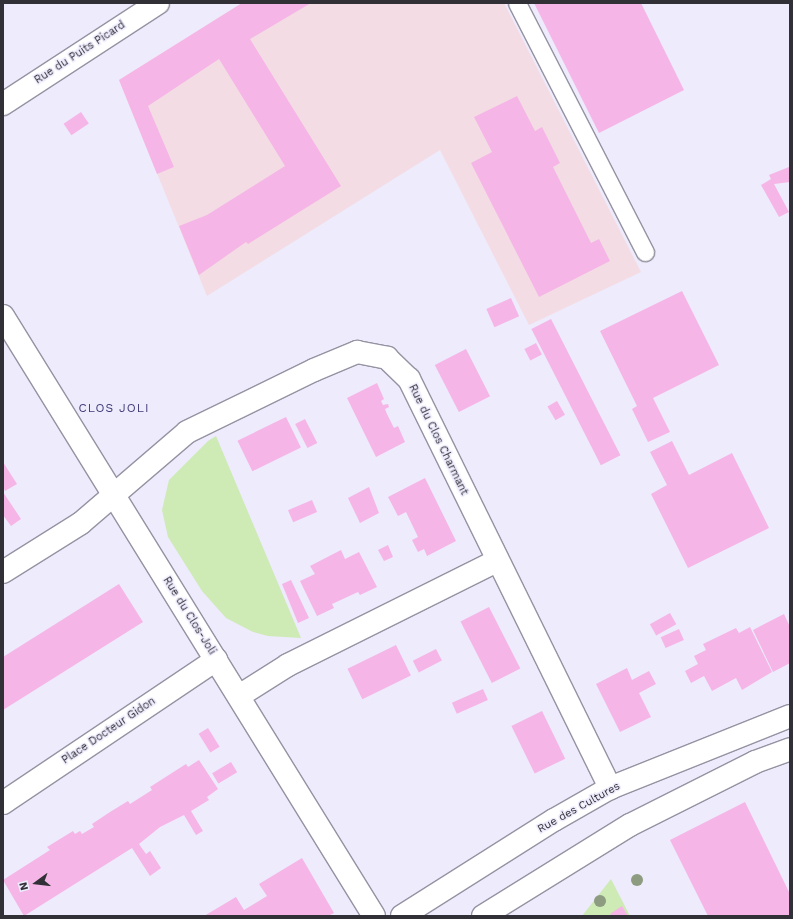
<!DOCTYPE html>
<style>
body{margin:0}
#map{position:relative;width:793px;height:919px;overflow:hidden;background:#edebfc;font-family:"Work Sans",sans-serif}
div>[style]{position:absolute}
.education>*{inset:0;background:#f4dce5}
.green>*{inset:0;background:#ceeab5}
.building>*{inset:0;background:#f6b5e7;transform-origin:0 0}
.roads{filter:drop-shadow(1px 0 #9593a2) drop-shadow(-1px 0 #9593a2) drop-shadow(0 1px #9593a2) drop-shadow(0 -1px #9593a2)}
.service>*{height:17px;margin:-8.5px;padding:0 8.5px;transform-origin:8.5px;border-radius:8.5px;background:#fff}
.minor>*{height:22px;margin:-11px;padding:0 11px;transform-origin:11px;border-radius:11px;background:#fff}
.trees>*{width:12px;height:12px;margin:-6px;border-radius:50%;background:#8d9b81}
span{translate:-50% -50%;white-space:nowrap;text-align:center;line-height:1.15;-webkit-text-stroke:3px #edebfc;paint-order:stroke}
.street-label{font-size:11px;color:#313037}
.neighbourhood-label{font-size:12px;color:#3f3976;letter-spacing:1px}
.frame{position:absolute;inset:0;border:4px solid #313037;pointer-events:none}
.north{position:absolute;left:16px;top:863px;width:40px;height:40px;-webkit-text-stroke:3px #edebfc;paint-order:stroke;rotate:255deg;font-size:11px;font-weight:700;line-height:16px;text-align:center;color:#313037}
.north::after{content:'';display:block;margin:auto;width:14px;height:18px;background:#313037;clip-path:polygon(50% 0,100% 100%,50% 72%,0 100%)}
</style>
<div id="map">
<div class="education">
<div style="clip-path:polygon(242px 3px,504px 3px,641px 272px,529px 325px,440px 150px,207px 296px,119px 80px)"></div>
</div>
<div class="green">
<div style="clip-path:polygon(216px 436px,301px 638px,268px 636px,253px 632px,226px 618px,202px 591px,168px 537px,162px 510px,169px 480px,208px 441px)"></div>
<div style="clip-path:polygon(611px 879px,630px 916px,582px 916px)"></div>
</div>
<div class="building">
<div style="clip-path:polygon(242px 3px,311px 3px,250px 39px,341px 186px,248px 244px,246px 242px,199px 275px,179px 226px,207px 215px,285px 166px,219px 59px,148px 106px,174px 167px,157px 174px,119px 80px)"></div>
<div style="clip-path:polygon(534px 3px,641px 3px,684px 90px,599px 133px)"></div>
<div style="clip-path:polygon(517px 96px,535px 131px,542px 127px,560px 163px,553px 167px,591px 243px,599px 239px,610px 261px,539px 297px,471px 163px,492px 152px,474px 117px)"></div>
<div style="left:81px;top:112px;width:14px;height:21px;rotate:56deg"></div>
<div style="clip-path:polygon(789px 167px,790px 182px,774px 184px,789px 212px,779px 217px,761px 185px,771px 179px,769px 175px)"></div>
<div style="clip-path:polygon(682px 291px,719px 365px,653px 398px,670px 432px,648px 442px,632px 409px,637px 406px,600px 331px)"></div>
<div style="left:511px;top:298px;width:20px;height:27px;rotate:66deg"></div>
<div style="left:551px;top:319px;width:153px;height:22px;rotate:63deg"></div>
<div style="left:536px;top:343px;width:13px;height:13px;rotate:63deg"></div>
<div style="left:466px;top:349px;width:53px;height:35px;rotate:63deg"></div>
<div style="clip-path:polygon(377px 383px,384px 399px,381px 401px,383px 405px,388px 404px,389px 407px,385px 409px,387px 414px,394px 428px,398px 426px,405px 442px,376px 457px,347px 398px)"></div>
<div style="left:557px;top:401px;width:16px;height:11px;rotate:60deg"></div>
<div style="left:286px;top:417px;width:34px;height:54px;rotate:64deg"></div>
<div style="left:305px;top:419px;width:27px;height:11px;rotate:63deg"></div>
<div style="clip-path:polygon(672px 441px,689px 475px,732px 453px,769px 528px,688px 568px,651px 494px,667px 485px,650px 452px)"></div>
<div style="clip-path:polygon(3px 462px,17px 484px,5px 491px,3px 487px)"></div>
<div style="clip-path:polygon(425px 478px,456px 541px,427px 556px,424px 549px,418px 552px,412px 540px,418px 537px,406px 512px,398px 516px,388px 497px)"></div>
<div style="clip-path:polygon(369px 487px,379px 513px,360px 523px,348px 498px)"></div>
<div style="clip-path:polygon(3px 492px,21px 519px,11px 526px,3px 515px)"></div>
<div style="left:312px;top:500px;width:13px;height:26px;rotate:67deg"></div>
<div style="clip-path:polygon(388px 545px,393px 557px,384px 561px,378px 550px)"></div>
<div style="clip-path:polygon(341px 550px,345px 559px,359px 552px,377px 587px,360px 595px,358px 592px,332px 604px,334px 608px,317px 616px,300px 581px,315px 574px,310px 566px)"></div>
<div style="clip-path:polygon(291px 580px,309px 618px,298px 623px,282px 584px)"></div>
<div style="clip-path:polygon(119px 584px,143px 622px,3px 710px,3px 657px)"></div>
<div style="left:489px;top:607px;width:69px;height:32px;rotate:63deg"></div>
<div style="left:670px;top:613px;width:13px;height:23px;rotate:61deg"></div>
<div style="clip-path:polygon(784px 614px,790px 627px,790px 663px,773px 672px,753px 630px)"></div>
<div style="clip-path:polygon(750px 627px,772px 672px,742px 690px,736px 678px,712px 691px,704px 676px,691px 683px,685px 671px,698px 664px,694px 656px,706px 650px,703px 644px,736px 628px,739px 633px)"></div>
<div style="left:679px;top:629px;width:12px;height:20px;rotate:66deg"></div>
<div style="left:396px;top:645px;width:34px;height:54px;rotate:64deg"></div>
<div style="left:436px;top:649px;width:13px;height:26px;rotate:63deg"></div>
<div style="clip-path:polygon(627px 668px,632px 680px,649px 671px,656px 684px,639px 693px,651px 717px,620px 732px,596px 684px)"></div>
<div style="left:483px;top:689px;width:12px;height:34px;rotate:66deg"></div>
<div style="left:542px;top:711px;width:53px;height:34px;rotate:64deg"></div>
<div style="left:208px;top:728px;width:22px;height:11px;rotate:58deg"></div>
<div style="clip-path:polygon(199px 760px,218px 789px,207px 797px,209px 800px,191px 811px,203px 831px,196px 835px,184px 815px,160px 827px,139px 844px,146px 854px,150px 851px,161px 868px,150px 876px,132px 848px,24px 916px,3px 880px,50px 850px,47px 847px,73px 831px,75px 834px,80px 831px,82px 834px,94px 827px,92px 824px,110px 812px,128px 801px,130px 804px,152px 790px,150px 787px,186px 764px,188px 767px)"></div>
<div style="left:231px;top:762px;width:12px;height:22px;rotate:59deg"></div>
<div style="clip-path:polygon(745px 802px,790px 894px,790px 916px,708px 916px,670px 840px)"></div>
<div style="clip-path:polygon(302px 858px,334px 913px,328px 916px,204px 916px,236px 897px,244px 910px,267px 896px,259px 884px)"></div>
<div style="clip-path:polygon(622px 906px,628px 916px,612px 916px,610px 914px)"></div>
</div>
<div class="roads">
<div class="service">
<div style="left:517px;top:3px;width:280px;rotate:62.8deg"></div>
</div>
<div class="minor">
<div style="left:3px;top:104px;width:185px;rotate:-33.1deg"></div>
<div style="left:3px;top:316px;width:705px;rotate:58.27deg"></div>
<div style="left:3px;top:572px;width:92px;rotate:-32.1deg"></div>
<div style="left:81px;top:523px;width:140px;rotate:-40.6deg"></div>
<div style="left:187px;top:432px;width:141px;rotate:-26deg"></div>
<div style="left:314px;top:370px;width:47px;rotate:-22.7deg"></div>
<div style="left:357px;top:352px;width:31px;rotate:11deg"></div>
<div style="left:387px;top:358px;width:30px;rotate:44deg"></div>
<div style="left:409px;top:379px;width:456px;rotate:63.8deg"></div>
<div style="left:239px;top:696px;width:58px;rotate:-32.3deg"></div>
<div style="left:288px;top:665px;width:233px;rotate:-26.5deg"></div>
<div style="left:3px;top:803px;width:257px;rotate:-33.9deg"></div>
<div style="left:402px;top:916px;width:180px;rotate:-32.3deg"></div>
<div style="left:554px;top:820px;width:64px;rotate:-29.7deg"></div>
<div style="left:610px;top:788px;width:194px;rotate:-21.8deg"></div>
<div style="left:483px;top:916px;width:173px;rotate:-31.8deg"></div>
<div style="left:630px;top:825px;width:140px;rotate:-26.7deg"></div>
<div style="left:755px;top:762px;width:37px;rotate:-20deg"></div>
</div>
</div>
<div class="trees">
<div style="left:637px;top:880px"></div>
<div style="left:600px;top:901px"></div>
</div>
<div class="street-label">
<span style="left:80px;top:53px;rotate:-33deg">Rue du Puits Picard</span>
<span style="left:438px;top:440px;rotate:64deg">Rue du Clos Charmant</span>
<span style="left:189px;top:616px;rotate:58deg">Rue du Clos-Joli</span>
<span style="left:109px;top:731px;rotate:-34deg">Place Docteur Gidon</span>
<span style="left:579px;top:808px;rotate:-29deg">Rue des Cultures</span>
</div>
<div class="neighbourhood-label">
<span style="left:114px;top:409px">CLOS JOLI</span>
</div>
<div class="frame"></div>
<div class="north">N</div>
</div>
